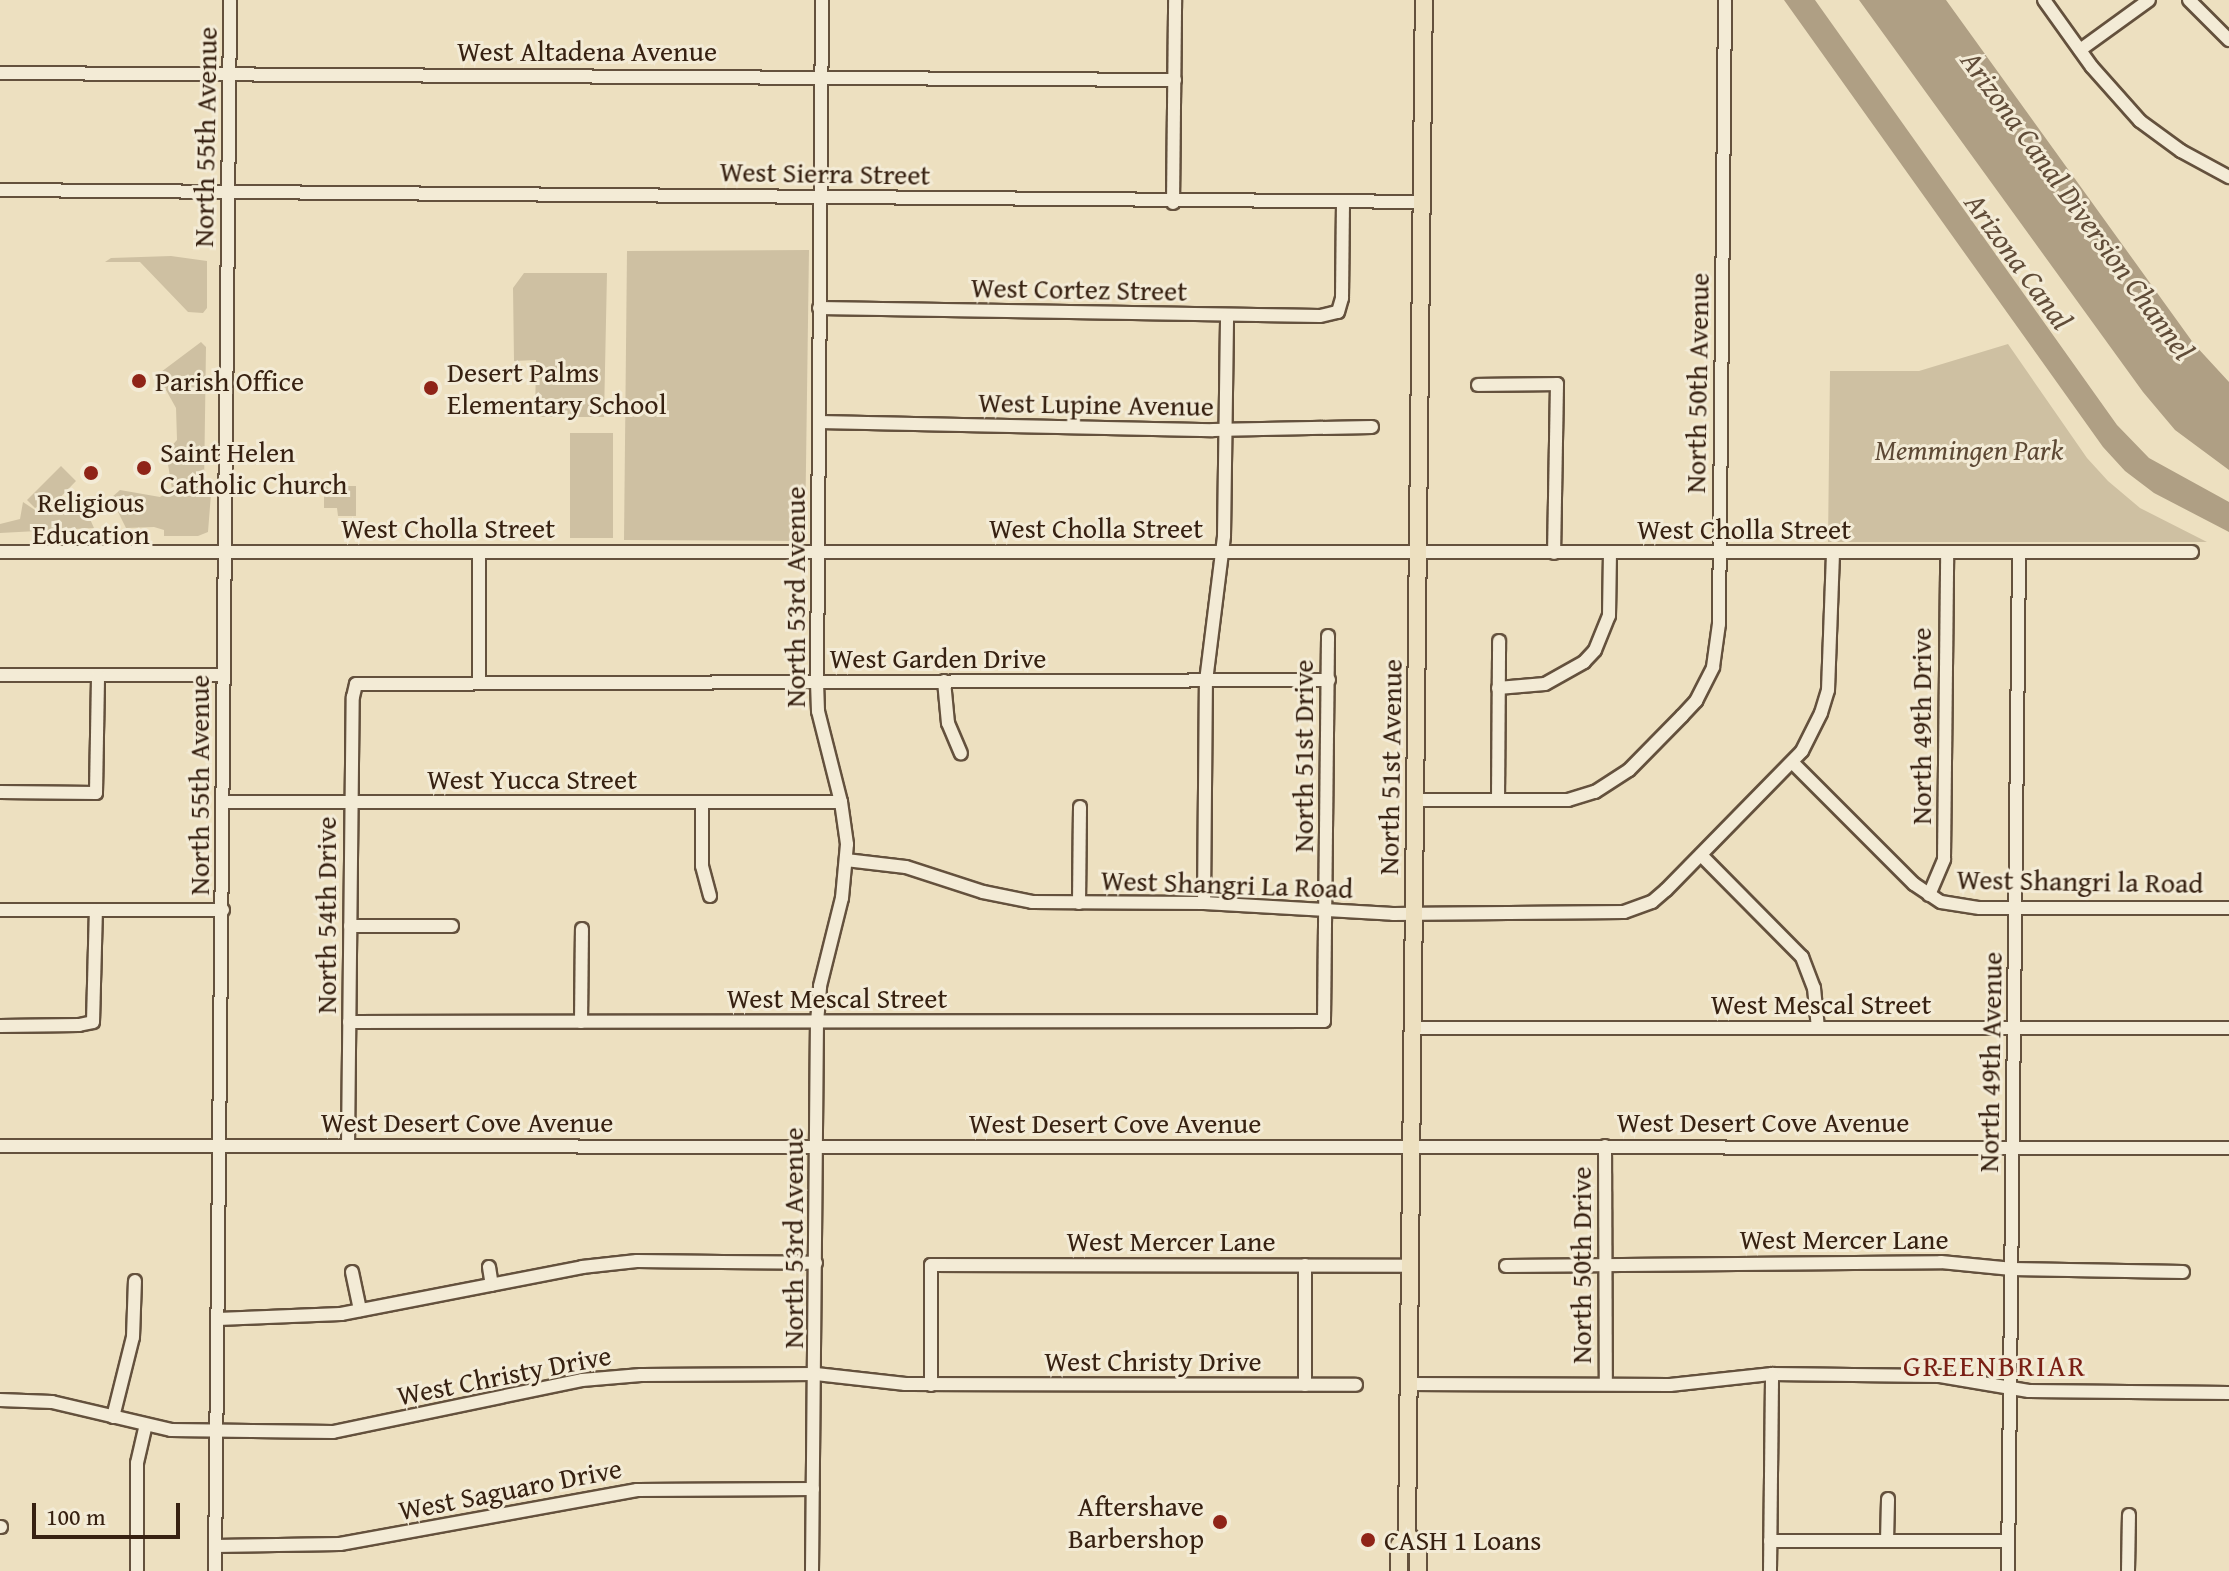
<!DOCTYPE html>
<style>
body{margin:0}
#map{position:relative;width:2229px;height:1571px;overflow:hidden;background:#ede0c0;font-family:"Gentium Book Plus",serif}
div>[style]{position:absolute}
.green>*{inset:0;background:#cec0a2;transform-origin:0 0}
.water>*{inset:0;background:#af9f84}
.roads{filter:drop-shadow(2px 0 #64513d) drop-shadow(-2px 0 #64513d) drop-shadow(0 2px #64513d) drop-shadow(0 -2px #64513d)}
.minor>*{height:12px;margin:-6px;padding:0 6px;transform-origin:6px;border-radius:6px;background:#f3ebd6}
.major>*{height:16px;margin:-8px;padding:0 8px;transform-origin:8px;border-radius:8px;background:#ede0c0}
.dots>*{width:22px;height:22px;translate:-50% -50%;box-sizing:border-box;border:4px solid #f3ebd6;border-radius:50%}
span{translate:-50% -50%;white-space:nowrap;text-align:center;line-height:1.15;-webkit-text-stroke:6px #f3ebd6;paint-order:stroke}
.street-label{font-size:28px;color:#372111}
.poi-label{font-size:28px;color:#372111}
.left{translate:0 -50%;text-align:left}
.right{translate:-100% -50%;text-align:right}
.park-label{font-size:28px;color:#5d4935;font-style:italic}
.water-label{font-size:30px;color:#614d39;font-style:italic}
.neighbourhood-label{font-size:30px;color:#7a1f14;letter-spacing:2px}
.scale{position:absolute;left:32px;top:1503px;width:148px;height:36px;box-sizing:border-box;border:4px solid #372111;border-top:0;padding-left:10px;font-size:24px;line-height:28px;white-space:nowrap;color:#372111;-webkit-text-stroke:6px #f3ebd6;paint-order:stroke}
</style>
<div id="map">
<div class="green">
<div style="clip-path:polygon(809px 250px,805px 538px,797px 541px,624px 540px,627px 251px)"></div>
<div style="clip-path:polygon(171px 256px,207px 261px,207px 308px,203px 313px,188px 312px,140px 262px,105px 262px,111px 258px)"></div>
<div style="clip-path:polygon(524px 273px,607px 273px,604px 417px,535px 417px,536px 360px,514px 361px,513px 288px)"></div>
<div style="clip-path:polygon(201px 342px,206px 347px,204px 486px,206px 492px,211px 494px,208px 532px,198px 536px,164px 536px,164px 530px,154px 527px,126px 528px,111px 498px,120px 490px,160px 497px,172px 489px,166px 452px,177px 440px,176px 408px,161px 381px,161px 372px)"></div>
<div style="clip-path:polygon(2008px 344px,2087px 458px,2108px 481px,2140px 508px,2207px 542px,1828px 542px,1830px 371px,1919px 371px)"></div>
<div style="left:570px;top:433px;width:43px;height:105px"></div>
<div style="clip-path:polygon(61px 466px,76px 481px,48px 510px,54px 515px,65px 514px,85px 508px,94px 528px,0 533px,0 524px,20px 519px,23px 502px,35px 510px,42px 504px,35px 508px,27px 500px)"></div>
<div style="clip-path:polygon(324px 486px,356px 486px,356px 516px,338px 516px,337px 508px,324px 508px)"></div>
</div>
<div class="water">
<div style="clip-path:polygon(1784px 0,1815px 0,2117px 425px,2149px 458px,2229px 502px,2229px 532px,2154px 493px,2125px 471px,2103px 447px)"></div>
<div style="clip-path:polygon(1859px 0,1946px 0,2194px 344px,2229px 382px,2229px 470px,2175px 430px,2143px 392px)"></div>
</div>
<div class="roads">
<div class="minor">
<div style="left:2044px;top:0;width:82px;rotate:54.4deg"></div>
<div style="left:2092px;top:67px;width:72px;rotate:48.4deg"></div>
<div style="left:2140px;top:121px;width:51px;rotate:36.2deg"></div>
<div style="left:2181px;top:151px;width:55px;rotate:28.4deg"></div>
<div style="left:2189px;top:0;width:57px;rotate:45deg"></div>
<div style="left:2080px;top:50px;width:85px;rotate:-35.9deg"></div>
<div style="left:0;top:73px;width:1175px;rotate:0.34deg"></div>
<div style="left:0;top:190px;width:1422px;rotate:0.48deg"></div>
<div style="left:1173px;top:203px;width:203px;rotate:-89.4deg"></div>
<div style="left:819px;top:308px;width:501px;rotate:0.91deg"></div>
<div style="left:1320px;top:316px;width:18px;rotate:-13deg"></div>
<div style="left:1338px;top:312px;width:15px;rotate:-74deg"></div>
<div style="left:1342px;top:298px;width:95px;rotate:-89.4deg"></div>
<div style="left:1478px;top:385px;width:79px;rotate:-0.7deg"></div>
<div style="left:1557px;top:384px;width:169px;rotate:91deg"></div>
<div style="left:819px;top:422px;width:394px;rotate:1.2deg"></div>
<div style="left:1213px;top:430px;width:159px;rotate:-1.1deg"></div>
<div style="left:0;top:552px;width:2192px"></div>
<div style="left:479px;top:552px;width:130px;rotate:90deg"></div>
<div style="left:0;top:675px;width:224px"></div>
<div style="left:944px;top:681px;width:42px;rotate:84.6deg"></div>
<div style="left:948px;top:723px;width:33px;rotate:67deg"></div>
<div style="left:1498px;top:688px;width:47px;rotate:-4.9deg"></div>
<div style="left:1545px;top:684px;width:45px;rotate:-29.4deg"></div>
<div style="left:1584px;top:662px;width:16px;rotate:-47deg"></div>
<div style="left:1595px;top:650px;width:37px;rotate:-68deg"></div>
<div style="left:1609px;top:616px;width:63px;rotate:-89.1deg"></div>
<div style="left:1793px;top:763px;width:171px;rotate:45deg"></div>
<div style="left:1914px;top:884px;width:32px;rotate:34deg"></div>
<div style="left:1941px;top:902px;width:39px;rotate:9deg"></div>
<div style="left:1980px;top:908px;width:249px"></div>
<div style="left:0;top:792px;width:96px;rotate:0.6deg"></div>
<div style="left:96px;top:793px;width:118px;rotate:-89deg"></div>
<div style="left:1416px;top:800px;width:152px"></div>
<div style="left:1568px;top:800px;width:28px;rotate:-17deg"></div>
<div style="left:1595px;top:792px;width:40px;rotate:-32.9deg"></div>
<div style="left:1629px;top:770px;width:76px;rotate:-45.5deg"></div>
<div style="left:1682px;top:716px;width:21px;rotate:-47deg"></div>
<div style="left:1696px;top:701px;width:38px;rotate:-63deg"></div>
<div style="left:1713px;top:667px;width:43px;rotate:-82.1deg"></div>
<div style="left:1719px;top:624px;width:624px;rotate:-89.45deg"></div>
<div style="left:1498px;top:800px;width:159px;rotate:-89.6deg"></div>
<div style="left:223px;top:802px;width:618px"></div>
<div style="left:702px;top:803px;width:63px;rotate:90deg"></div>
<div style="left:702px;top:866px;width:31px;rotate:75deg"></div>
<div style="left:1701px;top:855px;width:144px;rotate:45.3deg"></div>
<div style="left:1802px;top:957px;width:33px;rotate:69deg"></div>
<div style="left:1814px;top:988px;width:40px;rotate:84.3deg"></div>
<div style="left:846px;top:860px;width:60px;rotate:6.7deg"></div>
<div style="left:906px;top:867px;width:81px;rotate:18deg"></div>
<div style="left:983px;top:892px;width:50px;rotate:11.5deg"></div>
<div style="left:1032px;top:902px;width:172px;rotate:0.3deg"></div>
<div style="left:1204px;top:903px;width:189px;rotate:3.3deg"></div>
<div style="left:1393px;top:914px;width:231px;rotate:-0.5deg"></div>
<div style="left:1624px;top:912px;width:30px;rotate:-20deg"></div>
<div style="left:1652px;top:902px;width:18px;rotate:-41deg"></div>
<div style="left:1666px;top:890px;width:194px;rotate:-45.6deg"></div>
<div style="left:1802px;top:751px;width:42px;rotate:-63.4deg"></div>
<div style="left:1821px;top:713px;width:24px;rotate:-73deg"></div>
<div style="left:1828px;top:690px;width:137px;rotate:-87.9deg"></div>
<div style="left:1929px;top:895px;width:39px;rotate:-67deg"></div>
<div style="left:1944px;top:859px;width:306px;rotate:-89.4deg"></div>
<div style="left:1079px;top:903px;width:96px;rotate:-89.4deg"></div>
<div style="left:1204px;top:903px;width:222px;rotate:-89.5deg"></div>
<div style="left:1206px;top:681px;width:146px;rotate:-82.9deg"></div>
<div style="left:1224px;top:536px;width:220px;rotate:-89.2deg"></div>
<div style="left:0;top:910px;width:223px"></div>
<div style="left:350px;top:926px;width:102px"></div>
<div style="left:349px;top:1022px;width:975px;rotate:-0.06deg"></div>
<div style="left:1324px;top:1021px;width:385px;rotate:-89.4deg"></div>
<div style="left:581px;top:1022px;width:93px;rotate:-89.4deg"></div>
<div style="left:0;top:1026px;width:79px;rotate:-0.7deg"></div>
<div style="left:79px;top:1025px;width:14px;rotate:-12deg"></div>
<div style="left:93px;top:1022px;width:112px;rotate:-88.5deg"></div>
<div style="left:1413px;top:1028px;width:816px"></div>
<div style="left:0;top:1146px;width:2229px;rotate:0.05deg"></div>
<div style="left:348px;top:1146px;width:449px;rotate:-89.4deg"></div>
<div style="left:353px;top:697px;width:13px;rotate:-77deg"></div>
<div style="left:356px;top:684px;width:973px;rotate:-0.24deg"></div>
<div style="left:1605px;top:1146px;width:238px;rotate:89.8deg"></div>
<div style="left:1305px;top:1265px;width:120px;rotate:90deg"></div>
<div style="left:1506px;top:1266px;width:435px;rotate:-0.5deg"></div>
<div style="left:1941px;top:1262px;width:71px;rotate:5.6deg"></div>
<div style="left:2012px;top:1269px;width:171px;rotate:1deg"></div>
<div style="left:489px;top:1267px;width:18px;rotate:81deg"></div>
<div style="left:352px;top:1272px;width:39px;rotate:78deg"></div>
<div style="left:218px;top:1319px;width:123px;rotate:-2.3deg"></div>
<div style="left:341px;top:1314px;width:246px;rotate:-11deg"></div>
<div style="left:582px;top:1267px;width:55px;rotate:-6.2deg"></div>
<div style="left:637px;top:1261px;width:179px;rotate:0.6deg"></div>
<div style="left:1409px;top:1384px;width:261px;rotate:0.2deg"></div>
<div style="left:1670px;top:1385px;width:103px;rotate:-6.2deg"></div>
<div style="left:1772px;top:1374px;width:168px;rotate:0.7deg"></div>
<div style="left:1940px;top:1376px;width:90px;rotate:9.6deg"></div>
<div style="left:2029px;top:1391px;width:200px;rotate:0.6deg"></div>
<div style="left:931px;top:1385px;width:120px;rotate:-90deg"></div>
<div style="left:931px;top:1265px;width:480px;rotate:0.1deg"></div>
<div style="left:0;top:1400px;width:52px;rotate:2.2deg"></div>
<div style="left:52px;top:1402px;width:122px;rotate:13.2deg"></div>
<div style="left:171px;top:1430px;width:162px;rotate:0.7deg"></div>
<div style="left:333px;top:1432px;width:254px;rotate:-11.8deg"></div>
<div style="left:582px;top:1380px;width:59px;rotate:-4.8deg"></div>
<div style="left:641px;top:1375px;width:175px;rotate:-0.3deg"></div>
<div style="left:816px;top:1374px;width:90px;rotate:6.4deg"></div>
<div style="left:905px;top:1384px;width:451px;rotate:0.1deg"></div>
<div style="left:113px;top:1417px;width:82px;rotate:-76deg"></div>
<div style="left:133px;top:1337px;width:56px;rotate:-88deg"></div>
<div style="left:0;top:1527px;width:1px"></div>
<div style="left:1770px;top:1541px;width:238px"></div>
<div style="left:1887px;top:1541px;width:42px;rotate:-88.6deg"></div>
<div style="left:215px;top:1546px;width:125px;rotate:-0.9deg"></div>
<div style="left:340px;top:1544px;width:302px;rotate:-10.3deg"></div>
<div style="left:637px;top:1490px;width:176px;rotate:-0.3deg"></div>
<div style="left:137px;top:1571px;width:108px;rotate:-90deg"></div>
<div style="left:137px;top:1463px;width:39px;rotate:-77deg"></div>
<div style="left:215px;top:1571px;width:1571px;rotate:-89.45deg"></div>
<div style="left:812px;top:1571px;width:549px;rotate:-89.48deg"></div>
<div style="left:817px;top:1022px;width:36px;rotate:-85deg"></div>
<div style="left:820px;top:986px;width:91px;rotate:-76deg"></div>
<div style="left:842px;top:898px;width:54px;rotate:-84.7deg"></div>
<div style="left:847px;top:844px;width:42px;rotate:-98.1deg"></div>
<div style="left:841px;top:802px;width:94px;rotate:-104.2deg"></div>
<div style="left:818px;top:711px;width:28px;rotate:-92deg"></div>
<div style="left:817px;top:683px;width:683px;rotate:-89.58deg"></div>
<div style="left:1770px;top:1571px;width:197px;rotate:-89.4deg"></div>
<div style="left:2008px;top:1571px;width:1018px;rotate:-89.38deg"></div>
<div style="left:2128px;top:1571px;width:56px;rotate:-89deg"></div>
</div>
<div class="major">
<div style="left:1407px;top:1534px;width:17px;rotate:50deg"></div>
<div style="left:1418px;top:1547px;width:24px;rotate:90deg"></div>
<div style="left:1399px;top:1571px;width:25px;rotate:-90deg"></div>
<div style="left:1399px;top:1546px;width:14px;rotate:-56deg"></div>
<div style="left:1407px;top:1534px;width:1534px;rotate:-89.37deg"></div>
</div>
</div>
<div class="dots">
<div style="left:139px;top:381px;background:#8f2418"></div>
<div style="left:431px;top:388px;background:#8f2418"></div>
<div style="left:144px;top:468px;background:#8f2418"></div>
<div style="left:91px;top:473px;background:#8f2418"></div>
<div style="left:1220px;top:1522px;background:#8f2418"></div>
<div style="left:1368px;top:1540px;background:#8f2418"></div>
</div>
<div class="street-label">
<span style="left:587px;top:51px">West Altadena Avenue</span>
<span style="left:205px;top:137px;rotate:-89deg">North 55th Avenue</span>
<span style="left:825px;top:173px;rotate:1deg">West Sierra Street</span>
<span style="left:1079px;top:289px;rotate:1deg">West Cortez Street</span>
<span style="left:1697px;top:383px;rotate:-89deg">North 50th Avenue</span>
<span style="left:1096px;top:404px;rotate:1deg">West Lupine Avenue</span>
<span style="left:448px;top:528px">West Cholla Street</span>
<span style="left:1096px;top:528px">West Cholla Street</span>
<span style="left:1744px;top:529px">West Cholla Street</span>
<span style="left:795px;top:597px;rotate:-90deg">North 53rd Avenue</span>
<span style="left:938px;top:658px">West Garden Drive</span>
<span style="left:1921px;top:726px;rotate:-90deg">North 49th Drive</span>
<span style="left:1303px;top:756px;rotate:-90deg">North 51st Drive</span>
<span style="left:1390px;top:767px;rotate:-89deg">North 51st Avenue</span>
<span style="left:532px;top:779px">West Yucca Street</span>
<span style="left:199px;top:785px;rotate:-90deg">North 55th Avenue</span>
<span style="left:2080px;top:881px;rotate:1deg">West Shangri la Road</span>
<span style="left:1227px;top:884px;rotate:2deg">West Shangri La Road</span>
<span style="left:326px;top:915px;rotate:-90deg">North 54th Drive</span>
<span style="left:837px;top:998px">West Mescal Street</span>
<span style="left:1821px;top:1004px">West Mescal Street</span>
<span style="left:1990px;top:1062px;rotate:-89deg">North 49th Avenue</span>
<span style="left:467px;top:1122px">West Desert Cove Avenue</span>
<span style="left:1763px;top:1122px">West Desert Cove Avenue</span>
<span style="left:1115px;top:1123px">West Desert Cove Avenue</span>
<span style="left:793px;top:1238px;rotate:-90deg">North 53rd Avenue</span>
<span style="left:1844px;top:1239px">West Mercer Lane</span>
<span style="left:1171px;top:1241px">West Mercer Lane</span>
<span style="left:1581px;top:1265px;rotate:-90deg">North 50th Drive</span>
<span style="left:1153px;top:1361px">West Christy Drive</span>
<span style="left:504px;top:1375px;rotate:-11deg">West Christy Drive</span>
<span style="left:510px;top:1489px;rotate:-11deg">West Saguaro Drive</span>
</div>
<div class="poi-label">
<span class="left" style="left:447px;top:388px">Desert Palms<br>Elementary School</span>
<span class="left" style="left:155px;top:381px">Parish Office</span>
<span class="left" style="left:160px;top:468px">Saint Helen<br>Catholic Church</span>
<span style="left:91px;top:518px">Religious<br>Education</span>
<span class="right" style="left:1204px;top:1522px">Aftershave<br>Barbershop</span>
<span class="left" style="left:1384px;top:1540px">CASH 1 Loans</span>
</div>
<div class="park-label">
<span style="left:1969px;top:450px">Memmingen Park</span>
</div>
<div class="water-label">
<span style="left:2078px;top:205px;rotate:54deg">Arizona Canal Diversion Channel</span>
<span style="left:2019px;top:261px;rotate:54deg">Arizona Canal</span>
</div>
<div class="neighbourhood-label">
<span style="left:1995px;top:1365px">GREENBRIAR</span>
</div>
<div class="scale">100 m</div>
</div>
